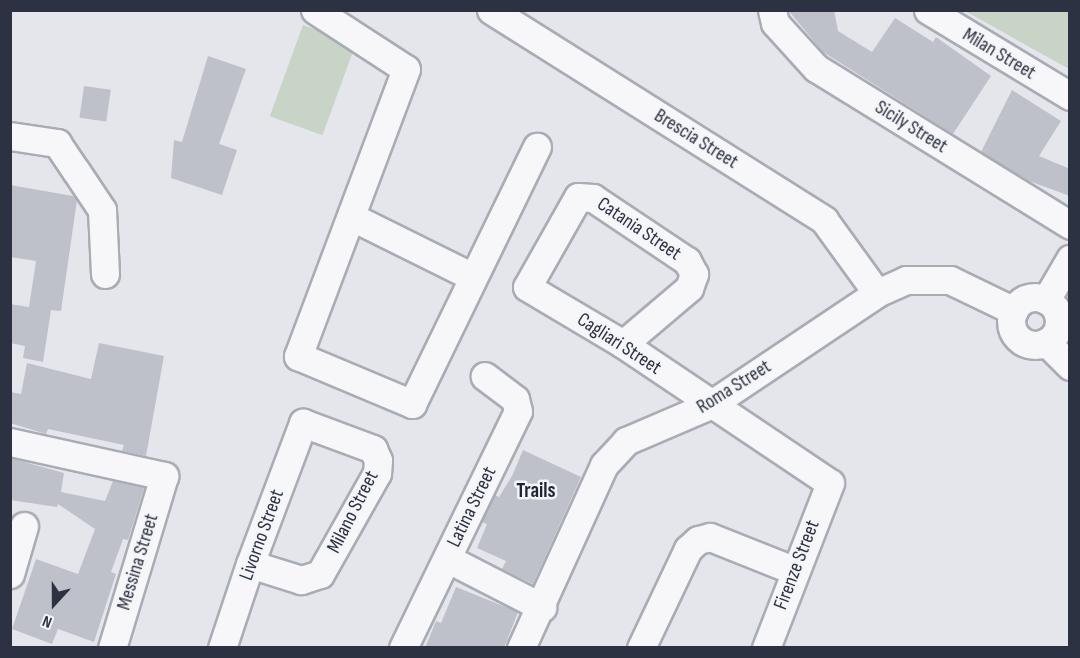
<!DOCTYPE html>
<style>
body{margin:0}
#map{position:relative;width:1080px;height:658px;overflow:hidden;background:#e4e6eb;font-family:"Sofia Sans Condensed",sans-serif}
div>[style]{position:absolute}
.green>*{inset:0;background:#c8d4c6;transform-origin:0 0}
.building>*{inset:0;background:#bfc1ca;transform-origin:0 0}
.roads{filter:drop-shadow(2px 0 #a9acb5) drop-shadow(-2px 0 #a9acb5) drop-shadow(0 2px #a9acb5) drop-shadow(0 -2px #a9acb5)}
.minor>*{height:27px;margin:-13.5px;padding:0 13.5px;transform-origin:13.5px;border-radius:13.5px;background:#f7f7f9}
.minor>.ring{margin:-13.5px;padding:0;box-sizing:content-box;background:none;border:27px solid #f7f7f9;border-radius:50%}
span{translate:-50% -50%;white-space:nowrap;text-align:center;line-height:1.15;-webkit-text-stroke:5px #f4f5f8;paint-order:stroke}
.street-label{font-size:20px;color:#2d3242}
.neighbourhood-label{font-size:21px;color:#1f2333;font-weight:700}
.frame{position:absolute;inset:0;border:12px solid #2d3242;pointer-events:none}
.north{position:absolute;left:24px;top:574px;width:60px;height:60px;-webkit-text-stroke:4px #f4f5f8;paint-order:stroke;rotate:201deg;font-size:16px;font-weight:700;line-height:24px;text-align:center;color:#2d3242}
.north::after{content:'';display:block;margin:auto;width:21px;height:27px;background:#2d3242;clip-path:polygon(50% 0,100% 100%,50% 72%,0 100%)}
</style>
<div id="map">
<div class="green">
<div style="clip-path:polygon(965px 11px,1069px 11px,1069px 69px)"></div>
<div style="left:303px;top:25px;width:56px;height:97px;rotate:20deg"></div>
</div>
<div class="building">
<div style="clip-path:polygon(788px 10px,834px 10px,838px 31px,872px 52px,895px 18px,933px 42px,936px 37px,991px 76px,953px 134px,823px 52px)"></div>
<div style="clip-path:polygon(208px 56px,246px 69px,219px 144px,237px 150px,222px 195px,171px 178px,174px 140px,182px 142px)"></div>
<div style="left:84px;top:86px;width:27px;height:32px;rotate:8deg"></div>
<div style="clip-path:polygon(1012px 90px,1061px 121px,1039px 156px,1070px 169px,1070px 196px,1029px 181px,981px 152px)"></div>
<div style="clip-path:polygon(10px 185px,73px 196px,77px 200px,61px 311px,51px 310px,43px 362px,23px 358px,25px 346px,10px 343px,10px 304px,29px 307px,36px 261px,10px 257px)"></div>
<div style="clip-path:polygon(99px 343px,164px 356px,146px 456px,122px 451px,124px 445px,48px 429px,46px 434px,10px 423px,10px 392px,21px 394px,27px 363px,91px 379px)"></div>
<div style="clip-path:polygon(523px 450px,581px 477px,533px 584px,502px 569px,506px 561px,477px 548px,487px 524px,482px 522px,495px 495px,499px 497px,512px 476px)"></div>
<div style="clip-path:polygon(10px 458px,64px 473px,61px 492px,105px 501px,113px 481px,144px 488px,128px 540px,123px 539px,111px 572px,116px 574px,94px 642px,58px 629px,52px 644px,12px 629px,36px 559px,78px 574px,95px 529px,58px 504px,57px 507px,10px 500px)"></div>
<div style="clip-path:polygon(456px 587px,518px 612px,504px 648px,425px 648px,436px 621px,441px 623px)"></div>
</div>
<div class="roads">
<div class="minor">
<div style="left:315px;top:10px;width:108px;rotate:33deg"></div>
<div style="left:406px;top:69px;width:307px;rotate:110.6deg"></div>
<div style="left:298px;top:356px;width:124px;rotate:22.8deg"></div>
<div style="left:412px;top:404px;width:286px;rotate:-64.1deg"></div>
<div style="left:491px;top:10px;width:394px;rotate:32.2deg"></div>
<div style="left:824px;top:220px;width:90px;rotate:54deg"></div>
<div style="left:772px;top:10px;width:13px;rotate:77deg"></div>
<div style="left:775px;top:23px;width:61px;rotate:47.7deg"></div>
<div style="left:816px;top:68px;width:299px;rotate:31.7deg"></div>
<div style="left:928px;top:10px;width:166px;rotate:31.2deg"></div>
<div style="left:10px;top:136px;width:48px;rotate:8.5deg"></div>
<div style="left:57px;top:143px;width:34px;rotate:56deg"></div>
<div style="left:76px;top:171px;width:47px;rotate:56.3deg"></div>
<div style="left:102px;top:210px;width:64px;rotate:87.3deg"></div>
<div style="left:352px;top:217px;width:135px;rotate:26.4deg"></div>
<div class="ring" style="left:1011px;top:297px;width:21px;height:21px"></div>
<div style="left:1046px;top:300px;width:48px;rotate:-59.7deg"></div>
<div style="left:1046px;top:342px;width:34px;rotate:45deg"></div>
<div style="left:623px;top:344px;width:87px;rotate:-40.3deg"></div>
<div style="left:689px;top:288px;width:15px;rotate:-70deg"></div>
<div style="left:694px;top:274px;width:15px;rotate:-118deg"></div>
<div style="left:687px;top:261px;width:113px;rotate:-146.2deg"></div>
<div style="left:593px;top:198px;width:15px;rotate:-176deg"></div>
<div style="left:578px;top:197px;width:103px;rotate:119.5deg"></div>
<div style="left:527px;top:287px;width:112px;rotate:30.7deg"></div>
<div style="left:623px;top:344px;width:249px;rotate:33.9deg"></div>
<div style="left:830px;top:483px;width:177px;rotate:111.2deg"></div>
<div style="left:10px;top:442px;width:158px;rotate:12.4deg"></div>
<div style="left:164px;top:476px;width:180px;rotate:106.8deg"></div>
<div style="left:448px;top:559px;width:106px;rotate:27.1deg"></div>
<div style="left:10px;top:574px;width:50px;rotate:-73.7deg"></div>
<div style="left:222px;top:648px;width:89px;rotate:-71.6deg"></div>
<div style="left:250px;top:564px;width:151px;rotate:-69.4deg"></div>
<div style="left:303px;top:423px;width:75px;rotate:20.4deg"></div>
<div style="left:373px;top:449px;width:12px;rotate:66deg"></div>
<div style="left:378px;top:460px;width:13px;rotate:94deg"></div>
<div style="left:377px;top:473px;width:116px;rotate:119.4deg"></div>
<div style="left:320px;top:574px;width:20px;rotate:162deg"></div>
<div style="left:301px;top:580px;width:53px;rotate:-162.6deg"></div>
<div style="left:403px;top:648px;width:263px;rotate:-64.1deg"></div>
<div style="left:518px;top:411px;width:12px;rotate:-104deg"></div>
<div style="left:515px;top:399px;width:38px;rotate:-143deg"></div>
<div style="left:521px;top:648px;width:201px;rotate:-65.6deg"></div>
<div style="left:604px;top:465px;width:33px;rotate:-47deg"></div>
<div style="left:626px;top:441px;width:91px;rotate:-23.2deg"></div>
<div style="left:710px;top:405px;width:201px;rotate:-33.8deg"></div>
<div style="left:877px;top:293px;width:32px;rotate:-24deg"></div>
<div style="left:906px;top:280px;width:44px"></div>
<div style="left:950px;top:280px;width:71px;rotate:25.8deg"></div>
<div style="left:641px;top:648px;width:110px;rotate:-64.6deg"></div>
<div style="left:688px;top:549px;width:13px;rotate:-42deg"></div>
<div style="left:698px;top:540px;width:12px;rotate:-14deg"></div>
<div style="left:710px;top:537px;width:89px;rotate:21.7deg"></div>
</div>
</div>
<div class="street-label">
<span style="left:999px;top:54px;rotate:31deg">Milan Street</span>
<span style="left:911px;top:127px;rotate:32deg">Sicily Street</span>
<span style="left:696px;top:139px;rotate:32deg">Brescia Street</span>
<span style="left:639px;top:229px;rotate:34deg">Catania Street</span>
<span style="left:619px;top:344px;rotate:33deg">Cagliari Street</span>
<span style="left:734px;top:387px;rotate:-32deg">Roma Street</span>
<span style="left:472px;top:507px;rotate:-64deg">Latina Street</span>
<span style="left:353px;top:512px;rotate:-63deg">Milano Street</span>
<span style="left:262px;top:535px;rotate:-70deg">Livorno Street</span>
<span style="left:138px;top:562px;rotate:-73deg">Messina Street</span>
<span style="left:797px;top:565px;rotate:-69deg">Firenze Street</span>
</div>
<div class="neighbourhood-label">
<span style="left:536px;top:491px">Trails</span>
</div>
<div class="frame"></div>
<div class="north">N</div>
</div>
